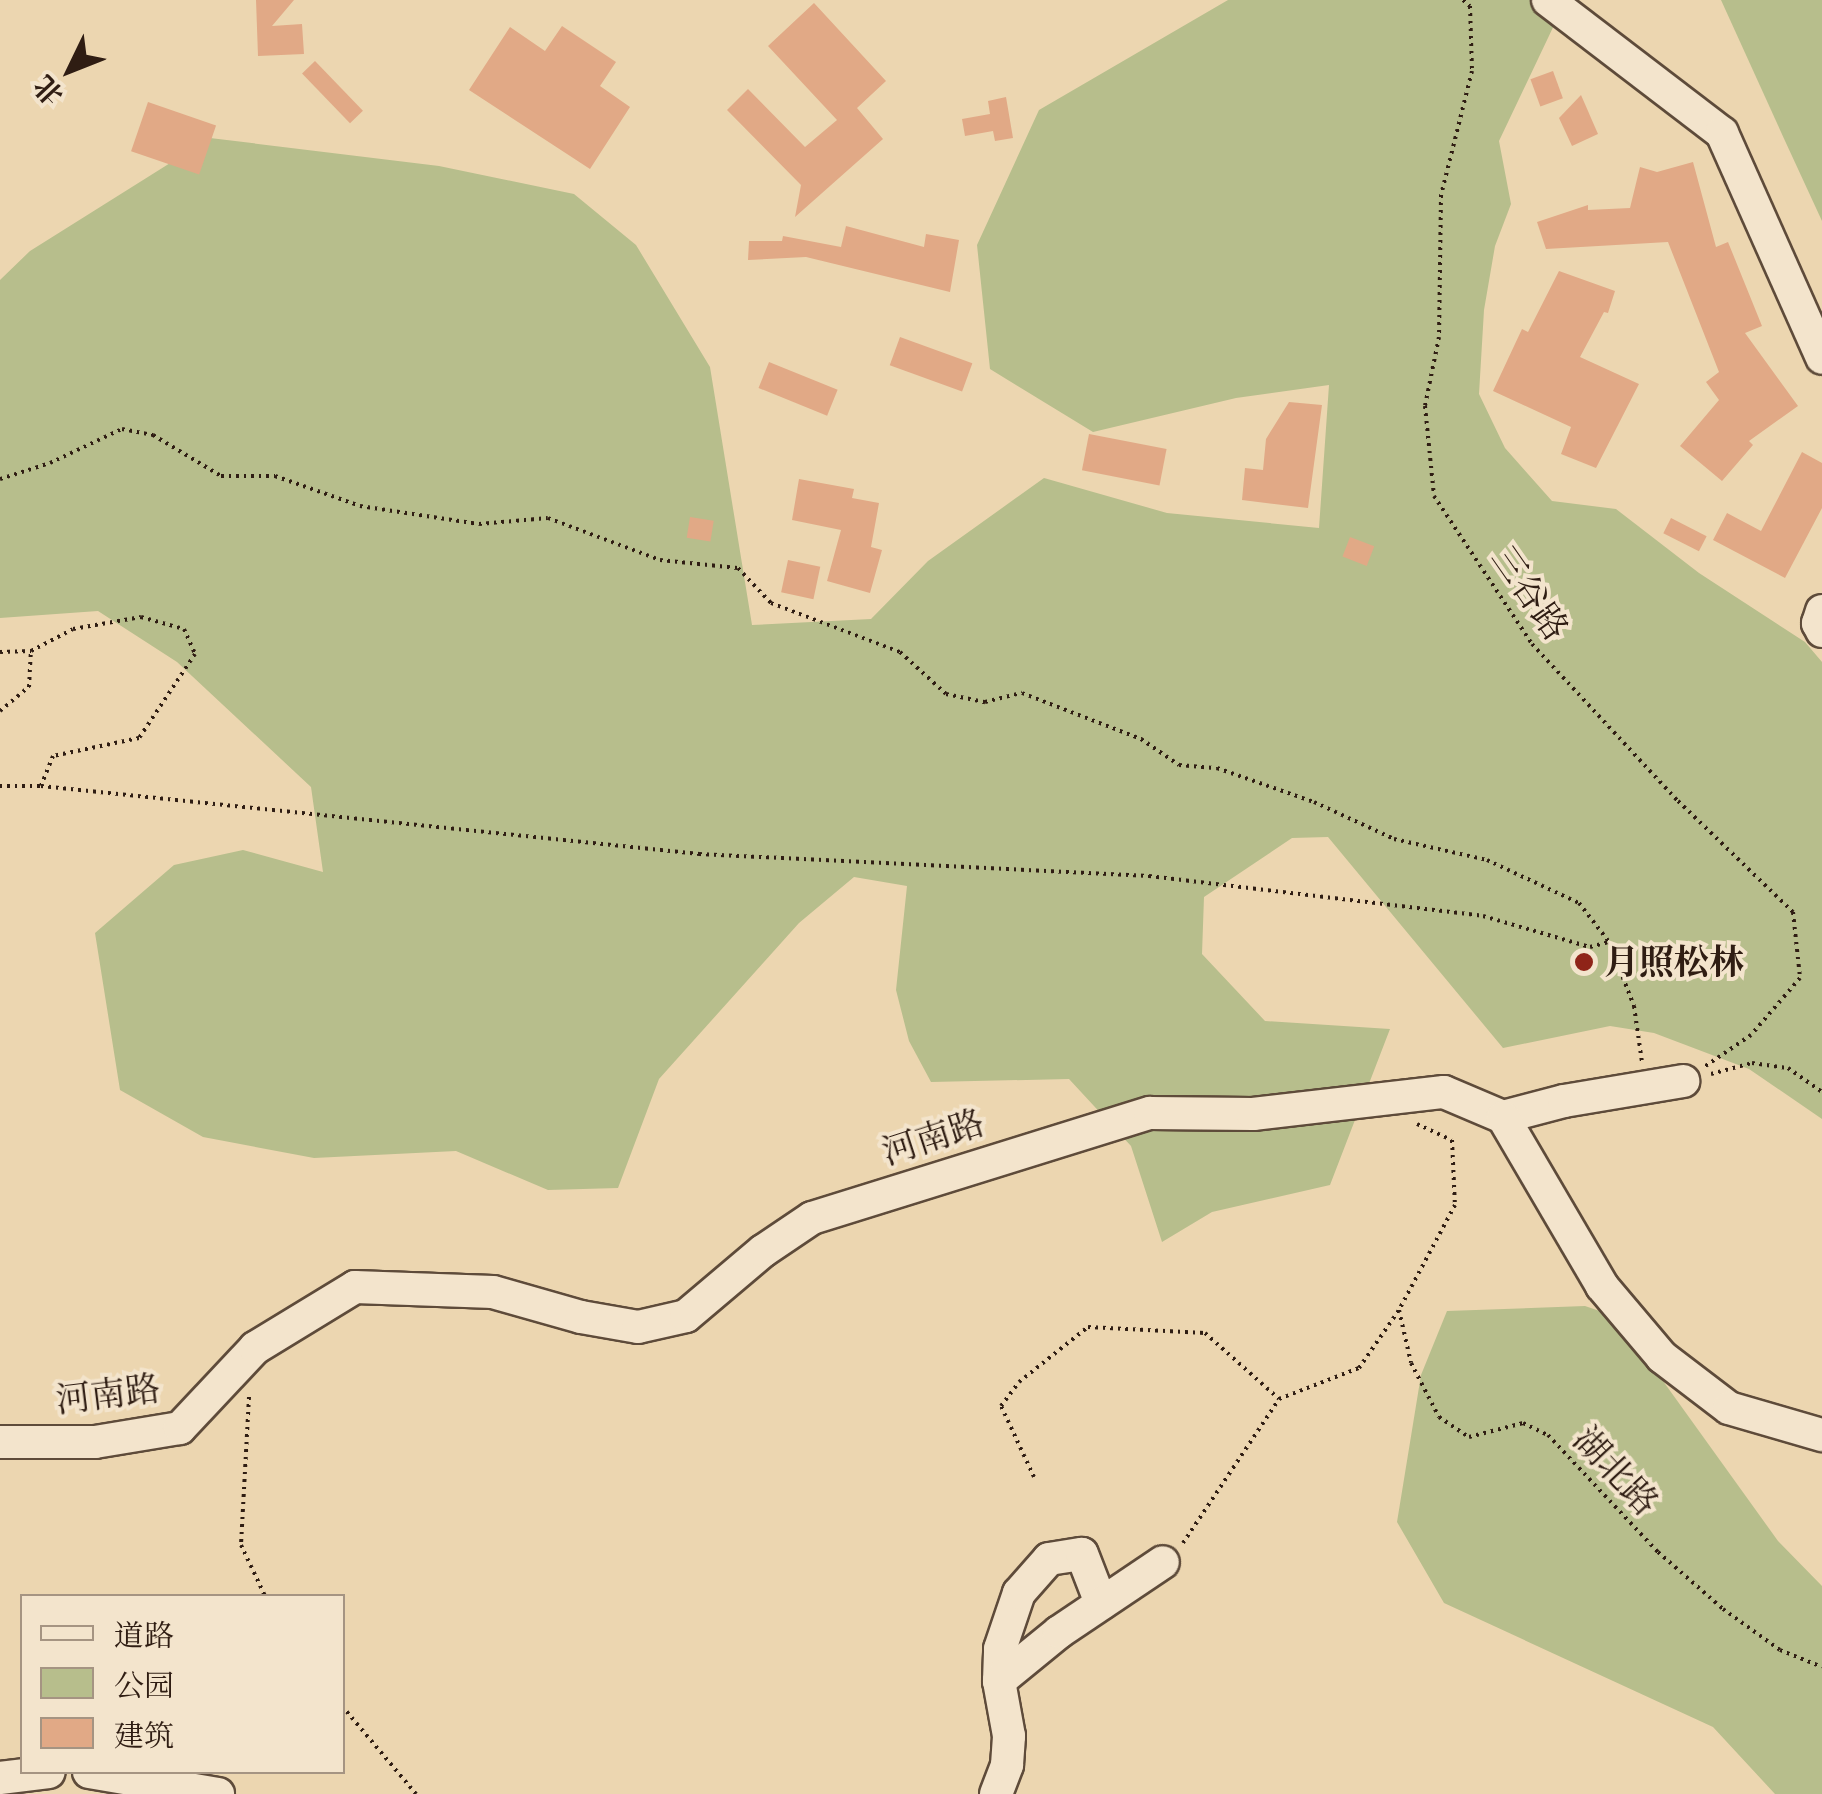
<!DOCTYPE html>
<meta charset="utf-8">
<style>
body{margin:0}
#map{position:relative;width:1822px;height:1794px;overflow:hidden;background:#ecd6b0;font-family:"EB Garamond","Noto Serif SC",serif}
div>[style]{position:absolute}
.green>*{inset:0;background:#b7be8c}
.building>*{inset:0;background:#e1a986;transform-origin:0 0}
.path>*{height:4px;margin-top:-2px;transform-origin:0;background:repeating-linear-gradient(90deg,#2f1d13 0 2.5px,transparent 0 7.5px)}
.roads{filter:drop-shadow(2px 0 #5e4b3a) drop-shadow(-2px 0 #5e4b3a) drop-shadow(0 2px #5e4b3a) drop-shadow(0 -2px #5e4b3a)}
.minor>*{height:32px;margin:-16px;padding:0 16px;transform-origin:16px;border-radius:16px;background:#f3e4cc}
.dots>*{width:28px;height:28px;translate:-50% -50%;box-sizing:border-box;border:5px solid #f3e4cc;border-radius:50%}
span{translate:-50% -50%;white-space:nowrap;text-align:center;line-height:1.15;-webkit-text-stroke:8px #f3e4cc;paint-order:stroke}
.street-label{font-size:35px;color:#2f1d13}
.poi-label{font-size:35px;color:#2f1d13;font-weight:700}
.left{translate:0 -50%;text-align:left}
.legend{position:absolute;left:20px;top:1594px;width:325px;height:180px;box-sizing:border-box;background:#f3e4cc;border:2px solid #a59482;margin:0;padding:12px 18px;list-style:none;font-size:30px;color:#2f1d13}
.legend li{display:flex;align-items:center;gap:20px;height:50px}
.legend b{width:50px;border:2px solid #a59482}
.north{position:absolute;left:20px;top:20px;width:100px;height:100px;-webkit-text-stroke:8px #f3e4cc;paint-order:stroke;rotate:227deg;font-size:28px;font-weight:700;line-height:40px;text-align:center;color:#2f1d13}
.north::after{content:'';display:block;margin:auto;width:35px;height:45px;background:#2f1d13;clip-path:polygon(50% 0,100% 100%,50% 72%,0 100%)}
</style>
<div id="map">
<div class="green">
<div style="clip-path:polygon(1228px 0,1566px 0,1499px 141px,1511px 204px,1495px 246px,1484px 310px,1479px 394px,1505px 448px,1552px 501px,1616px 509px,1699px 573px,1805px 642px,1822px 662px,1822px 1119px,1749px 1069px,1654px 1033px,1610px 1026px,1503px 1048px,1328px 837px,1292px 838px,1204px 897px,1202px 954px,1265px 1021px,1390px 1029px,1330px 1185px,1212px 1212px,1162px 1242px,1131px 1146px,1069px 1079px,931px 1082px,909px 1041px,896px 990px,907px 886px,854px 877px,799px 923px,659px 1079px,618px 1188px,548px 1190px,456px 1151px,314px 1158px,203px 1137px,120px 1090px,95px 933px,174px 865px,243px 850px,323px 872px,311px 787px,177px 662px,98px 611px,0 618px,0 280px,30px 251px,210px 138px,439px 166px,574px 194px,636px 245px,710px 367px,752px 625px,871px 619px,928px 561px,1044px 478px,1167px 513px,1319px 528px,1329px 385px,1236px 398px,1093px 432px,990px 369px,977px 245px,1039px 110px)"></div>
<div style="clip-path:polygon(1721px 0,1822px 0,1822px 221px,1786px 143px)"></div>
<div style="clip-path:polygon(1585px 1306px,1617px 1317px,1778px 1541px,1822px 1586px,1822px 1794px,1775px 1794px,1713px 1727px,1444px 1603px,1397px 1522px,1421px 1375px,1447px 1311px)"></div>
</div>
<div class="building">
<div style="clip-path:polygon(256px 0,294px 0,272px 26px,302px 24px,304px 54px,258px 56px)"></div>
<div style="clip-path:polygon(814px 3px,886px 81px,857px 108px,883px 139px,795px 217px,801px 185px,727px 110px,748px 89px,805px 147px,837px 120px,768px 46px)"></div>
<div style="clip-path:polygon(562px 26px,616px 62px,600px 86px,630px 107px,590px 169px,469px 90px,510px 27px,545px 51px)"></div>
<div style="left:315px;top:61px;width:69px;height:18px;rotate:46deg"></div>
<div style="left:1553px;top:71px;width:29px;height:24px;rotate:70deg"></div>
<div style="clip-path:polygon(1581px 95px,1598px 134px,1572px 146px,1559px 118px)"></div>
<div style="clip-path:polygon(1006px 97px,1013px 138px,995px 141px,993px 131px,965px 136px,962px 119px,990px 114px,988px 101px)"></div>
<div style="left:148px;top:102px;width:72px;height:52px;rotate:19deg"></div>
<div style="clip-path:polygon(1693px 162px,1716px 247px,1728px 242px,1762px 326px,1745px 333px,1798px 406px,1749px 441px,1753px 445px,1722px 481px,1680px 446px,1719px 400px,1706px 382px,1719px 372px,1668px 242px,1546px 249px,1537px 222px,1588px 205px,1588px 210px,1630px 208px,1640px 167px,1657px 172px)"></div>
<div style="clip-path:polygon(846px 226px,924px 247px,926px 234px,959px 240px,950px 292px,806px 257px,748px 260px,749px 241px,782px 241px,783px 236px,841px 247px)"></div>
<div style="clip-path:polygon(1559px 271px,1615px 291px,1608px 313px,1604px 312px,1580px 357px,1639px 384px,1596px 468px,1561px 454px,1571px 427px,1493px 391px,1522px 329px,1528px 332px)"></div>
<div style="left:900px;top:337px;width:77px;height:30px;rotate:20deg"></div>
<div style="left:769px;top:362px;width:74px;height:28px;rotate:22deg"></div>
<div style="clip-path:polygon(1289px 402px,1322px 405px,1308px 508px,1242px 500px,1245px 468px,1263px 470px,1266px 439px)"></div>
<div style="left:1089px;top:434px;width:79px;height:37px;rotate:11deg"></div>
<div style="clip-path:polygon(1802px 452px,1822px 463px,1822px 508px,1785px 578px,1713px 540px,1727px 513px,1761px 531px)"></div>
<div style="clip-path:polygon(799px 479px,854px 489px,852px 498px,879px 503px,871px 547px,882px 550px,870px 593px,827px 581px,841px 530px,792px 520px)"></div>
<div style="left:690px;top:517px;width:24px;height:21px;rotate:9deg"></div>
<div style="left:1671px;top:518px;width:40px;height:17px;rotate:27deg"></div>
<div style="left:1350px;top:537px;width:26px;height:21px;rotate:21deg"></div>
<div style="left:788px;top:560px;width:33px;height:33px;rotate:12deg"></div>
</div>
<div class="path">
<div style="left:1463px;top:0;width:9px;rotate:41deg"></div>
<div style="left:1470px;top:6px;width:65px;rotate:88.2deg"></div>
<div style="left:1472px;top:71px;width:128px;rotate:104deg"></div>
<div style="left:1441px;top:195px;width:142px;rotate:90.8deg"></div>
<div style="left:1439px;top:337px;width:70px;rotate:101.5deg"></div>
<div style="left:1425px;top:406px;width:90px;rotate:84.3deg"></div>
<div style="left:1434px;top:496px;width:178px;rotate:56.5deg"></div>
<div style="left:1532px;top:644px;width:214px;rotate:47.1deg"></div>
<div style="left:1678px;top:801px;width:160px;rotate:44deg"></div>
<div style="left:1793px;top:912px;width:66px;rotate:83.9deg"></div>
<div style="left:1800px;top:978px;width:75px;rotate:130.7deg"></div>
<div style="left:1751px;top:1035px;width:57px;rotate:145.8deg"></div>
<div style="left:0;top:479px;width:52px;rotate:-17.7deg"></div>
<div style="left:50px;top:463px;width:80px;rotate:-25.3deg"></div>
<div style="left:122px;top:429px;width:32px;rotate:11deg"></div>
<div style="left:153px;top:435px;width:79px;rotate:31.1deg"></div>
<div style="left:221px;top:476px;width:54px"></div>
<div style="left:275px;top:476px;width:90px;rotate:19.4deg"></div>
<div style="left:360px;top:506px;width:120px;rotate:8.6deg"></div>
<div style="left:479px;top:524px;width:69px;rotate:-5deg"></div>
<div style="left:548px;top:518px;width:120px;rotate:20.6deg"></div>
<div style="left:660px;top:560px;width:78px;rotate:5.9deg"></div>
<div style="left:738px;top:568px;width:48px;rotate:46.7deg"></div>
<div style="left:771px;top:603px;width:138px;rotate:20.8deg"></div>
<div style="left:900px;top:652px;width:62px;rotate:42.4deg"></div>
<div style="left:946px;top:694px;width:40px;rotate:12deg"></div>
<div style="left:985px;top:702px;width:38px;rotate:-14deg"></div>
<div style="left:1022px;top:693px;width:128px;rotate:21.1deg"></div>
<div style="left:1141px;top:739px;width:46px;rotate:34.4deg"></div>
<div style="left:1179px;top:765px;width:38px;rotate:5deg"></div>
<div style="left:1217px;top:768px;width:103px;rotate:19.3deg"></div>
<div style="left:1314px;top:802px;width:88px;rotate:24.8deg"></div>
<div style="left:1394px;top:839px;width:95px;rotate:12.7deg"></div>
<div style="left:1487px;top:860px;width:102px;rotate:25.1deg"></div>
<div style="left:1579px;top:903px;width:49px;rotate:52.4deg"></div>
<div style="left:1609px;top:942px;width:69px;rotate:68.7deg"></div>
<div style="left:1634px;top:1006px;width:57px;rotate:81.9deg"></div>
<div style="left:0;top:652px;width:31px;rotate:-2deg"></div>
<div style="left:31px;top:651px;width:47px;rotate:-27.6deg"></div>
<div style="left:73px;top:629px;width:69px;rotate:-10deg"></div>
<div style="left:141px;top:617px;width:45px;rotate:15.6deg"></div>
<div style="left:184px;top:629px;width:27px;rotate:66deg"></div>
<div style="left:195px;top:654px;width:101px;rotate:123.7deg"></div>
<div style="left:139px;top:738px;width:88px;rotate:168.2deg"></div>
<div style="left:53px;top:756px;width:32px;rotate:112deg"></div>
<div style="left:0;top:711px;width:38px;rotate:-40deg"></div>
<div style="left:29px;top:687px;width:36px;rotate:-87deg"></div>
<div style="left:0;top:786px;width:41px"></div>
<div style="left:41px;top:786px;width:662px;rotate:5.9deg"></div>
<div style="left:699px;top:854px;width:451px;rotate:2.8deg"></div>
<div style="left:1149px;top:876px;width:336px;rotate:6.8deg"></div>
<div style="left:1483px;top:916px;width:111px;rotate:16.2deg"></div>
<div style="left:1590px;top:947px;width:20px;rotate:-15deg"></div>
<div style="left:1711px;top:1074px;width:42px;rotate:-15deg"></div>
<div style="left:1752px;top:1063px;width:36px;rotate:8deg"></div>
<div style="left:1788px;top:1068px;width:42px;rotate:35.2deg"></div>
<div style="left:1417px;top:1124px;width:38px;rotate:25deg"></div>
<div style="left:1452px;top:1140px;width:65px;rotate:87.4deg"></div>
<div style="left:1455px;top:1205px;width:119px;rotate:118.1deg"></div>
<div style="left:1399px;top:1310px;width:54px;rotate:77.2deg"></div>
<div style="left:1411px;top:1363px;width:61px;rotate:62.6deg"></div>
<div style="left:1439px;top:1417px;width:36px;rotate:34deg"></div>
<div style="left:1469px;top:1437px;width:56px;rotate:-14.5deg"></div>
<div style="left:1523px;top:1423px;width:28px;rotate:26deg"></div>
<div style="left:1548px;top:1435px;width:161px;rotate:46.8deg"></div>
<div style="left:1658px;top:1552px;width:86px;rotate:41.2deg"></div>
<div style="left:1723px;top:1609px;width:70px;rotate:35.7deg"></div>
<div style="left:1780px;top:1650px;width:45px;rotate:22deg"></div>
<div style="left:249px;top:1397px;width:148px;rotate:93.1deg"></div>
<div style="left:241px;top:1545px;width:56px;rotate:64.8deg"></div>
<div style="left:1034px;top:1477px;width:78px;rotate:-114.9deg"></div>
<div style="left:1001px;top:1406px;width:30px;rotate:-53deg"></div>
<div style="left:1019px;top:1382px;width:88px;rotate:-38.6deg"></div>
<div style="left:1088px;top:1327px;width:117px;rotate:2.9deg"></div>
<div style="left:1205px;top:1333px;width:99px;rotate:41.7deg"></div>
<div style="left:1183px;top:1543px;width:173px;rotate:-56.3deg"></div>
<div style="left:1279px;top:1399px;width:86px;rotate:-21.2deg"></div>
<div style="left:1359px;top:1368px;width:70px;rotate:-55.4deg"></div>
<div style="left:342px;top:1706px;width:115px;rotate:49.9deg"></div>
</div>
<div class="roads">
<div class="minor">
<div style="left:1548px;top:0;width:219px;rotate:37.4deg"></div>
<div style="left:1722px;top:133px;width:246px;rotate:66deg"></div>
<div style="left:1822px;top:611px;width:13px;rotate:108deg"></div>
<div style="left:1818px;top:623px;width:9px;rotate:63deg"></div>
<div style="left:1503px;top:1117px;width:63px;rotate:-14.7deg"></div>
<div style="left:1564px;top:1101px;width:121px;rotate:-9.5deg"></div>
<div style="left:0;top:1442px;width:95px"></div>
<div style="left:95px;top:1442px;width:86px;rotate:-9.4deg"></div>
<div style="left:180px;top:1428px;width:110px;rotate:-46.8deg"></div>
<div style="left:255px;top:1348px;width:117px;rotate:-31.4deg"></div>
<div style="left:355px;top:1287px;width:138px;rotate:2.1deg"></div>
<div style="left:493px;top:1292px;width:91px;rotate:15.9deg"></div>
<div style="left:581px;top:1317px;width:58px;rotate:10deg"></div>
<div style="left:638px;top:1327px;width:49px;rotate:-12.9deg"></div>
<div style="left:686px;top:1316px;width:101px;rotate:-40.2deg"></div>
<div style="left:763px;top:1251px;width:59px;rotate:-34deg"></div>
<div style="left:812px;top:1218px;width:354px;rotate:-17.3deg"></div>
<div style="left:1150px;top:1113px;width:103px;rotate:0.6deg"></div>
<div style="left:1253px;top:1114px;width:192px;rotate:-6.6deg"></div>
<div style="left:1444px;top:1092px;width:64px;rotate:23deg"></div>
<div style="left:1503px;top:1117px;width:196px;rotate:59.6deg"></div>
<div style="left:1602px;top:1286px;width:93px;rotate:49.8deg"></div>
<div style="left:1662px;top:1357px;width:84px;rotate:37.3deg"></div>
<div style="left:1729px;top:1408px;width:97px;rotate:16.2deg"></div>
<div style="left:999px;top:1681px;width:32px;rotate:-88deg"></div>
<div style="left:1000px;top:1649px;width:59px;rotate:-71.3deg"></div>
<div style="left:1019px;top:1593px;width:45px;rotate:-48.6deg"></div>
<div style="left:1049px;top:1559px;width:33px;rotate:-9deg"></div>
<div style="left:1082px;top:1554px;width:53px;rotate:68.8deg"></div>
<div style="left:89px;top:1772px;width:131px;rotate:9.7deg"></div>
<div style="left:0;top:1778px;width:49px;rotate:-7deg"></div>
<div style="left:996px;top:1794px;width:31px;rotate:-69deg"></div>
<div style="left:1007px;top:1765px;width:29px;rotate:-86deg"></div>
<div style="left:1009px;top:1736px;width:56px;rotate:-100.3deg"></div>
<div style="left:999px;top:1681px;width:77px;rotate:-39.2deg"></div>
<div style="left:1059px;top:1632px;width:125px;rotate:-33.9deg"></div>
</div>
</div>
<div class="dots">
<div style="left:1584px;top:962px;background:#8f2418"></div>
</div>
<div class="street-label">
<span style="left:1530px;top:593px;rotate:55deg">三谷路</span>
<span style="left:933px;top:1137px;rotate:-18deg">河南路</span>
<span style="left:108px;top:1394px;rotate:-7deg">河南路</span>
<span style="left:1616px;top:1471px;rotate:47deg">湖北路</span>
</div>
<div class="poi-label">
<span class="left" style="left:1604px;top:962px">月照松林</span>
</div>
<ul class="legend">
<li><b style="height:12px;background:#f3e4cc"></b>道路</li>
<li><b style="height:28px;background:#b7be8c"></b>公园</li>
<li><b style="height:28px;background:#e1a986"></b>建筑</li>
</ul>
<div class="north">北</div>
</div>
